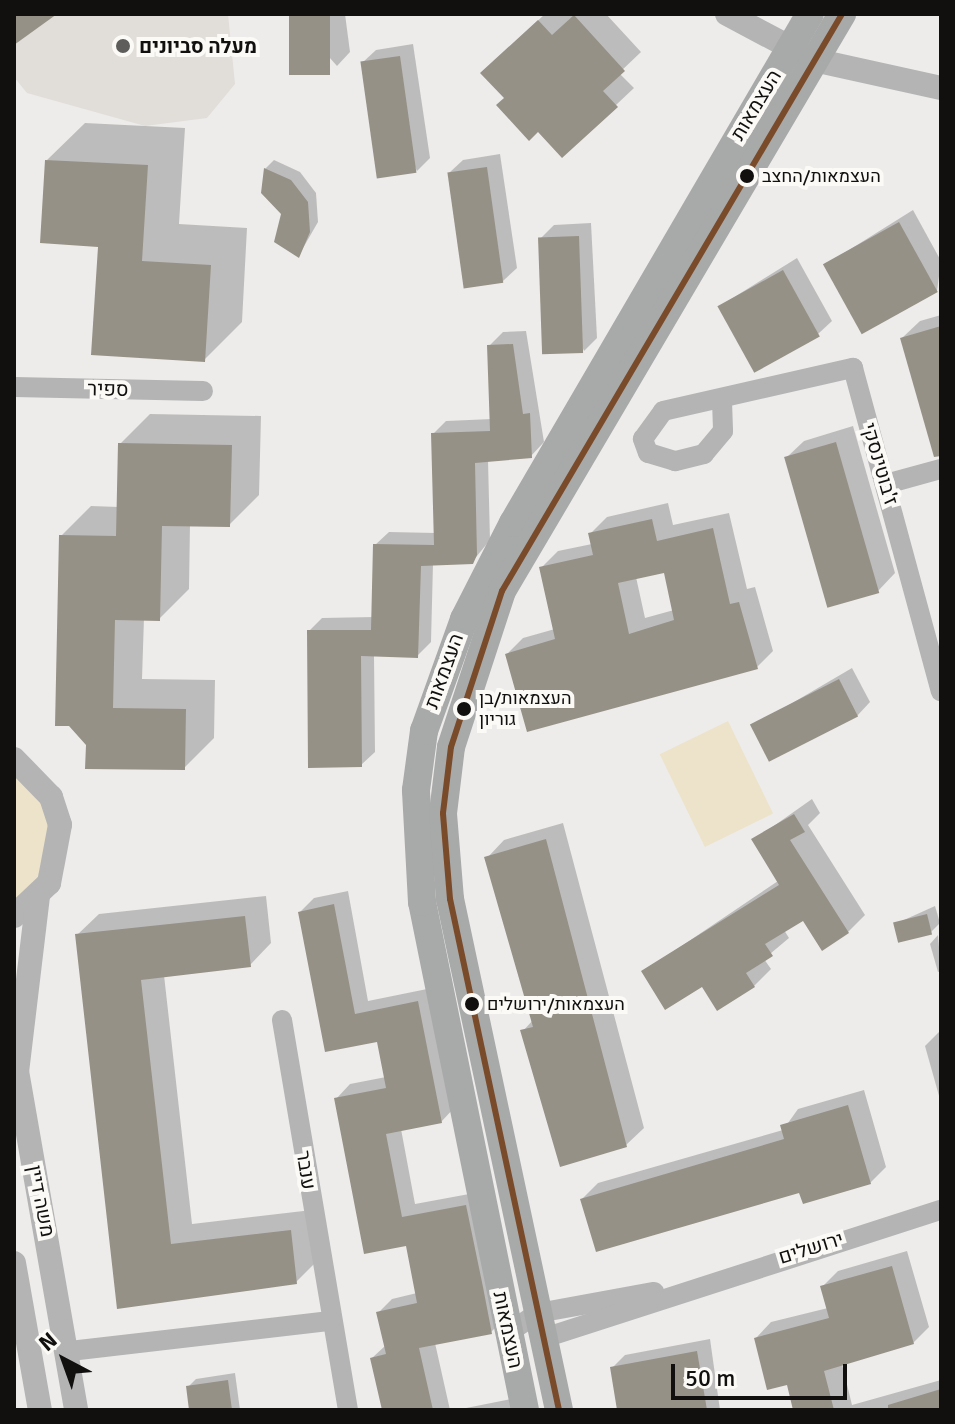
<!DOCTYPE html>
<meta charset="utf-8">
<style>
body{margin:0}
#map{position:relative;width:955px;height:1424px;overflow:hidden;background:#edeceb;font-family:Signika,Heebo,sans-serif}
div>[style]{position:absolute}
.built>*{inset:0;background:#e1ded9}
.green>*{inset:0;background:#ece3ca;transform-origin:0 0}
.shadow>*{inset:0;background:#0003}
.building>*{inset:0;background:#969186;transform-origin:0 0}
.minor>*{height:20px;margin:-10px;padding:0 10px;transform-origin:10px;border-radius:10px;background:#b4b4b4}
.tertiary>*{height:24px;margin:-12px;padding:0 12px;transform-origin:12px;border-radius:12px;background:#b4b4b4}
.secondary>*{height:28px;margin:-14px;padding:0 14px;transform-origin:14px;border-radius:14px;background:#a8a9a9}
.bus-1>*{height:6px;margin:-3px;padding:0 3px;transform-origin:3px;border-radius:3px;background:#7a4b2a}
.dots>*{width:22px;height:22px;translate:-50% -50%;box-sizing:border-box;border:4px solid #fcfaf7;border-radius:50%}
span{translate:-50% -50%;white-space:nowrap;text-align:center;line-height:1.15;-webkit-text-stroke:8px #fcfaf7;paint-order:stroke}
.bus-label{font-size:18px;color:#11100f}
.left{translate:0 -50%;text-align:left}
.poi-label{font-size:20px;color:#11100f;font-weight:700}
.street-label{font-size:20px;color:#11100f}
.frame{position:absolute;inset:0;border:16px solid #11100f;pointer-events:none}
.north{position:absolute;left:24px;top:1320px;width:80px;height:80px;-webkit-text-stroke:6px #fcfaf7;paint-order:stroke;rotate:319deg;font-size:22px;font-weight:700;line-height:32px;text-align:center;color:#11100f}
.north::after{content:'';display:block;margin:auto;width:28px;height:36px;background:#11100f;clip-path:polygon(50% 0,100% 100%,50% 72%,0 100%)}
.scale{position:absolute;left:671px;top:1364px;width:176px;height:36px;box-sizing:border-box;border:4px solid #11100f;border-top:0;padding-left:10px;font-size:24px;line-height:28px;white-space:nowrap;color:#11100f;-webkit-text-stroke:6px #fcfaf7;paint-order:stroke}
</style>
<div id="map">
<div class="built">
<div style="clip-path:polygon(14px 14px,228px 14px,235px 84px,207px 118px,145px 126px,27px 93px,14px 77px)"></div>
</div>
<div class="green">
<div style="left:728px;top:721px;width:103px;height:76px;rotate:64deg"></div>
<div style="clip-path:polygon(14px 764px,49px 800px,56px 856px,14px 912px)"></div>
</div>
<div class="shadow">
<div style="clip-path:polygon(291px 14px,345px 14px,350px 52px,337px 66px)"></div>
<div style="clip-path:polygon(545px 14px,606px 14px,641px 52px,619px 73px,634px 88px,616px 105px,506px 98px,500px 56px)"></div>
<div style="clip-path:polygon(413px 44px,430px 158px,417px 171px,362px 63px,376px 50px)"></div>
<div style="clip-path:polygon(85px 123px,185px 128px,179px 224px,247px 228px,242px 322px,204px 360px,100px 245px,47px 160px)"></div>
<div style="clip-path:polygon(500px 154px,517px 268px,503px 281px,449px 173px,463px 160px)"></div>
<div style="clip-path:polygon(274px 160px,300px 172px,316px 193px,318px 222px,299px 255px,265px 169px)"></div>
<div style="clip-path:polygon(913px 210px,941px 261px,937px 291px,825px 265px)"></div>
<div style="clip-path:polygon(591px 223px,597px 338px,584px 351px,540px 239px,554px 225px)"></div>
<div style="clip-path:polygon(797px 258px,832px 321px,818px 334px,720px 306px)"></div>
<div style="clip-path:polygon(941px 315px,941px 447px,902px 338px,920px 321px)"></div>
<div style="clip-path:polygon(526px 331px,544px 442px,531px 456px,488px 460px,490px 540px,472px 562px,433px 564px,431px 642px,417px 656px,374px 655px,375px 752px,361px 765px,309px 631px,322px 618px,374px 617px,375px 545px,389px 532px,436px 533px,433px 434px,446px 421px,492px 419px,489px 346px,503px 332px)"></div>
<div style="clip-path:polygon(150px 414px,261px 416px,259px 495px,229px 525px,190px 524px,189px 589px,159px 619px,144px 618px,142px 679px,215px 680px,214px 738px,184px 768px,88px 745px,61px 536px,91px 506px,119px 507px,120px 444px)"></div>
<div style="clip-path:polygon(853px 426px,895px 573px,878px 591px,786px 458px,804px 441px)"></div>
<div style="clip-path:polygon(evenodd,668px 503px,673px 525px,729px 513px,747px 589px,755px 587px,773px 651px,757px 667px,507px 654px,523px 638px,555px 629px,541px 568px,558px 551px,592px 544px,590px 534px,607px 517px,668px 503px,665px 570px,674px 610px,645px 618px,636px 577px,665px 570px)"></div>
<div style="clip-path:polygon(852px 668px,870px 702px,857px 716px,753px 726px)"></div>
<div style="clip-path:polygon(812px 799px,820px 813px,808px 825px,865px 915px,848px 932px,803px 918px,784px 930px,789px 938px,764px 959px,771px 969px,754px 986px,643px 972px,778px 881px,754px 840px)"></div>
<div style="clip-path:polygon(563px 823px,644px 1128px,626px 1145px,523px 1031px,533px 1020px,487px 858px,504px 840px)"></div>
<div style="clip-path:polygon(348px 891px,368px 1001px,432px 988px,455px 1107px,441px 1122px,401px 1129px,415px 1204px,480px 1192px,505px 1318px,491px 1332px,435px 1343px,450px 1410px,384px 1410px,372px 1358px,386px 1345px,378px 1313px,392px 1299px,417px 1293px,408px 1243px,336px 1099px,350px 1084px,386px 1077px,379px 1040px,326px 1050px,300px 912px,314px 898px)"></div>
<div style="clip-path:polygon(266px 896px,271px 943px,250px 965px,164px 975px,192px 1224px,312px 1210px,317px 1261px,296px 1282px,119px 1306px,77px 935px,99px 914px)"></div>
<div style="clip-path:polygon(935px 906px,940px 923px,931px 932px,895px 924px)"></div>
<div style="clip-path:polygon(938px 935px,941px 971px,938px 972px,930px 944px)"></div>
<div style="clip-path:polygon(941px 1030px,941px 1103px,925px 1046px)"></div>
<div style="clip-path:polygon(864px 1090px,886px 1167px,870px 1183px,582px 1199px,598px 1183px,783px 1130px,798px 1109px)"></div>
<div style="clip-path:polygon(907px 1251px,929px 1327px,913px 1343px,842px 1364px,852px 1405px,941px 1380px,941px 1410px,795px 1410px,788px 1383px,756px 1338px,771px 1322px,828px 1308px,822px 1287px,838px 1271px)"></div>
<div style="clip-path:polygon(710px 1339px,720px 1410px,619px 1410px,612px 1368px,625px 1355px)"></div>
<div style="clip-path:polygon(235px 1373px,240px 1410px,191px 1410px,188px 1387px,196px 1379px)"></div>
<div style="clip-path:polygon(522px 1397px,529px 1410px,456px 1410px)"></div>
</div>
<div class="building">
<div style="clip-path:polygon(14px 14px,57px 14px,14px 45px)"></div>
<div style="left:289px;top:14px;width:41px;height:61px"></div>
<div style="clip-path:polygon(574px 15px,625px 71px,603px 91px,618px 107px,562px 158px,538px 132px,529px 141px,496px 105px,504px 98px,480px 73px,538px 20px,552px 35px)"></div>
<div style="left:400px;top:56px;width:118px;height:40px;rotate:82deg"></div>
<div style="clip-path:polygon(45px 160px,148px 165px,142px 261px,211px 265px,205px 362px,91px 355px,98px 247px,40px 243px)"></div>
<div style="left:487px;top:167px;width:117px;height:40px;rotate:82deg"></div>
<div style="clip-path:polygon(264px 168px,291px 180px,308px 202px,310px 232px,299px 258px,274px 242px,281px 214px,261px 193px)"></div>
<div style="left:899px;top:222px;width:80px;height:87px;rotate:61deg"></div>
<div style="left:579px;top:236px;width:117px;height:41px;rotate:88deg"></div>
<div style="left:783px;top:270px;width:76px;height:75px;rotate:61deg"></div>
<div style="clip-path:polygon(941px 326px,941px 456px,934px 457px,900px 338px)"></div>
<div style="clip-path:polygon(513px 344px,523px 414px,530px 413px,532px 458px,475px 463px,477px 555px,473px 564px,421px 566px,418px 658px,361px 656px,362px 767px,308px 768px,307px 630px,371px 630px,373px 544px,434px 545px,431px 433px,490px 431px,487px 345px)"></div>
<div style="left:836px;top:442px;width:157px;height:54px;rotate:74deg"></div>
<div style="clip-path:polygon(118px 443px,232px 445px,230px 527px,162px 526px,160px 621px,115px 620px,113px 708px,186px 709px,185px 770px,85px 769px,86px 745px,69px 726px,55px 726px,59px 535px,116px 536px)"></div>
<div style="clip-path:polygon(evenodd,652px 519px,657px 541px,713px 528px,730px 604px,739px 602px,758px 669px,527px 732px,505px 654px,555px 639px,539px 567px,593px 555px,588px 533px,652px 519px,664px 573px,674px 620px,629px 634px,618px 583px,664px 573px)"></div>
<div style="left:839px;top:679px;width:42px;height:100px;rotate:63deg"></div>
<div style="clip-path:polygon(794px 814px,805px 832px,790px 840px,849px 933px,822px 951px,803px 921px,765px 944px,773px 956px,746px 973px,755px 987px,717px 1011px,702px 987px,665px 1010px,641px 971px,779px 885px,751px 839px)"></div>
<div style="clip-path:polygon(546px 839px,627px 1147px,560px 1167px,520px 1030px,533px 1027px,484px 857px)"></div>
<div style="clip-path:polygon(334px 904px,355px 1014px,418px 1001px,442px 1123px,386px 1134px,402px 1217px,466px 1205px,483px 1287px,492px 1334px,419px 1348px,433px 1410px,382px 1410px,370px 1358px,386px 1354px,376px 1312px,417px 1303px,406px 1246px,364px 1254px,334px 1098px,386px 1088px,377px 1042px,325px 1052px,298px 912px)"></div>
<div style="left:927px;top:914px;width:21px;height:35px;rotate:76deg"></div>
<div style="clip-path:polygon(245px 916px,251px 967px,141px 980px,171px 1244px,291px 1230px,297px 1284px,117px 1309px,75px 934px)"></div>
<div style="clip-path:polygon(848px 1105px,871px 1184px,803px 1204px,799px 1193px,596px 1252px,580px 1199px,784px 1139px,780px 1125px)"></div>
<div style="clip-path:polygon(892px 1266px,914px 1344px,824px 1371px,834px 1410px,793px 1410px,787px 1385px,767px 1390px,754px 1338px,829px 1318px,820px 1286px)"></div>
<div style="clip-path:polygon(697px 1351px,707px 1410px,617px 1410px,610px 1367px)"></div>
<div style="clip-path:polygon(228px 1380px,232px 1410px,189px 1410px,186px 1386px)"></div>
<div style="clip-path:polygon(941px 1389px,941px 1410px,888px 1410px,888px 1405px)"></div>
</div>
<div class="minor">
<div style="left:14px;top:387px;width:189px;rotate:1.2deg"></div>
<div style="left:722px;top:401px;width:30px;rotate:88deg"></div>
<div style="left:723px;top:431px;width:30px;rotate:130deg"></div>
<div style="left:704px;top:454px;width:30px;rotate:166deg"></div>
<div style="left:675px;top:461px;width:28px;rotate:-163deg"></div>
<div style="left:648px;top:453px;width:15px;rotate:-110deg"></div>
<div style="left:643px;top:439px;width:34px;rotate:-54deg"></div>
<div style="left:663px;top:411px;width:195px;rotate:-12.8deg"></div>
<div style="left:853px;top:368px;width:335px;rotate:74.8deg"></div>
<div style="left:886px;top:484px;width:57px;rotate:-15.3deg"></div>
<div style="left:282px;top:1020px;width:396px;rotate:80.4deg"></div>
<div style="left:508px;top:1333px;width:36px;rotate:-34deg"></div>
<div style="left:538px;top:1313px;width:118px;rotate:-10.3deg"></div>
<div style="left:544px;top:1338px;width:417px;rotate:-17.9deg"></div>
<div style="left:70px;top:1351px;width:262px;rotate:-6.6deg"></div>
</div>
<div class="tertiary">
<div style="left:727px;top:14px;width:98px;rotate:27.9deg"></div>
<div style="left:814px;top:60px;width:130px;rotate:12.4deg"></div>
<div style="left:14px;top:759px;width:53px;rotate:45.8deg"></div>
<div style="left:51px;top:797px;width:29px;rotate:72deg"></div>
<div style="left:60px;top:825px;width:59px;rotate:100.7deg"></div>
<div style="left:49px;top:883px;width:48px;rotate:136.7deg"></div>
<div style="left:38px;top:896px;width:176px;rotate:96.8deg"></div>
<div style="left:17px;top:1071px;width:344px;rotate:80.1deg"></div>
<div style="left:14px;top:1263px;width:149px;rotate:80deg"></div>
</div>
<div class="secondary">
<div style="left:525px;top:1410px;width:518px;rotate:-101.46deg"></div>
<div style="left:422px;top:902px;width:112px;rotate:-93.1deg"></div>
<div style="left:416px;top:790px;width:60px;rotate:-82.3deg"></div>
<div style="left:424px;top:731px;width:119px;rotate:-70.3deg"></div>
<div style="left:464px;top:619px;width:108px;rotate:-63deg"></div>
<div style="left:513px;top:523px;width:589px;rotate:-59.74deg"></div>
<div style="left:559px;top:1410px;width:522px;rotate:-102.04deg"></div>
<div style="left:450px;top:899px;width:86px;rotate:-94.7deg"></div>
<div style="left:443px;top:813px;width:66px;rotate:-83.1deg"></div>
<div style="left:451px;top:747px;width:164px;rotate:-71.9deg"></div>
<div style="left:502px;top:591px;width:670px;rotate:-59.49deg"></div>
</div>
<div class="bus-1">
<div style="left:559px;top:1410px;width:522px;rotate:-102.04deg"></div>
<div style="left:450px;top:899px;width:86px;rotate:-94.7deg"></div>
<div style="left:443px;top:813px;width:66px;rotate:-83.1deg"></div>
<div style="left:451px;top:747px;width:164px;rotate:-71.9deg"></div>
<div style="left:502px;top:591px;width:670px;rotate:-59.49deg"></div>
</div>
<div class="dots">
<div style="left:123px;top:46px;background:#5e5d5c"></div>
<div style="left:747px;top:176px;background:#11100f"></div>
<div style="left:464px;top:709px;background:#11100f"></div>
<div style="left:472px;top:1004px;background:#11100f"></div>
</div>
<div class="bus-label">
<span class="left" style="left:762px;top:176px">העצמאות/החצב</span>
<span class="left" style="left:479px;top:709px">העצמאות/בן<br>גוריון</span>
<span class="left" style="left:487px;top:1004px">העצמאות/ירושלים</span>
</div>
<div class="poi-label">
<span class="left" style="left:139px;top:46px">מעלה סביונים</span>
</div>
<div class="street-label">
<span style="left:756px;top:105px;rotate:-59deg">העצמאות</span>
<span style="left:108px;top:389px;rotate:1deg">ספיר</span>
<span style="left:880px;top:464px;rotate:74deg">ז'בוטינסקי</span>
<span style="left:444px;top:671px;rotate:-70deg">העצמאות</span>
<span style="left:306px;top:1170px;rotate:81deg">ענבר</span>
<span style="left:41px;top:1201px;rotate:79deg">משה דיין</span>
<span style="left:811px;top:1248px;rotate:-17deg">ירושלים</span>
<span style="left:508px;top:1330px;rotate:78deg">העצמאות</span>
</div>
<div class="frame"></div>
<div class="north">N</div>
<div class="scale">50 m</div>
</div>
